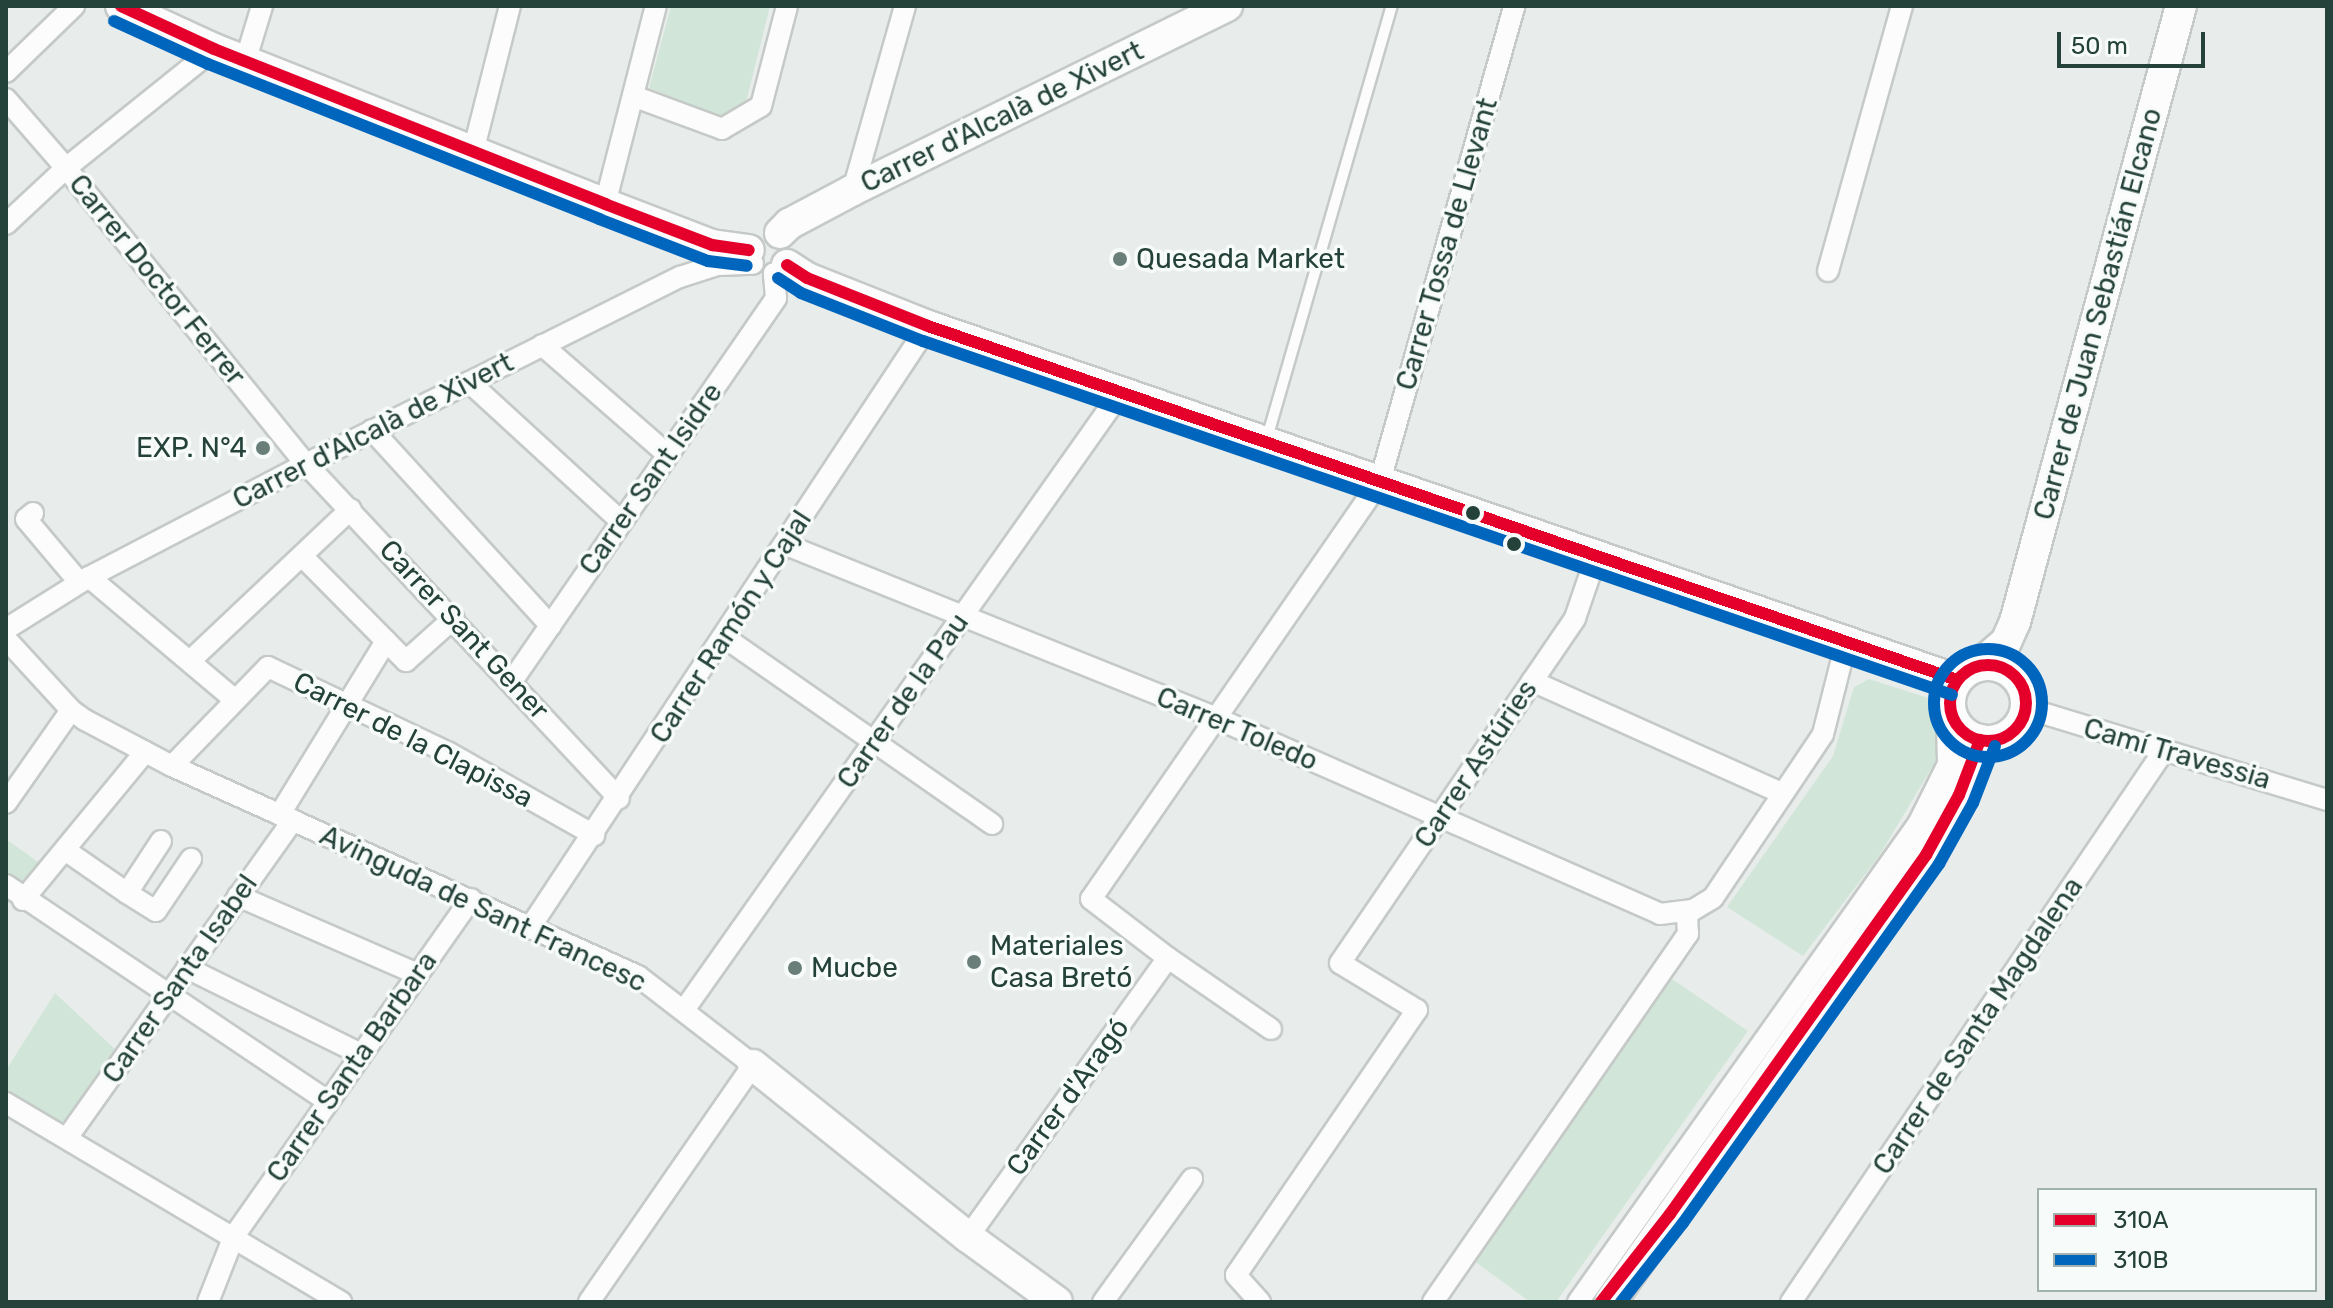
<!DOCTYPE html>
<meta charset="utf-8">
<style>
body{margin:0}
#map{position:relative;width:2333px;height:1308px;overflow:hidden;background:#e8edeb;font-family:Rubik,sans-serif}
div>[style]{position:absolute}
.green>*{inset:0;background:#d1e6d8}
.roads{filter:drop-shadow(2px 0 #c5cac8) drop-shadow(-2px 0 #c5cac8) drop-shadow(0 2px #c5cac8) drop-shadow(0 -2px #c5cac8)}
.lane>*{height:10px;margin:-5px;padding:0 5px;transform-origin:5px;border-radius:5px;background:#fcfcfc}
.street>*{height:20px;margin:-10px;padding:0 10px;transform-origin:10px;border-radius:10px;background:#fcfcfc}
.secondary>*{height:30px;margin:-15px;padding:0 15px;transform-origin:15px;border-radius:15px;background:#fcfcfc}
.secondary>.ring{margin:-15px;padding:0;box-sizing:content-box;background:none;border:30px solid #fcfcfc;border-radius:50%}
.bus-1>*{height:12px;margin:-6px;padding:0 6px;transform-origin:6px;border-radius:6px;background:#e4002b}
.bus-1>.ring{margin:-6px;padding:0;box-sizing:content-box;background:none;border:12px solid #e4002b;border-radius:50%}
.bus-2>*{height:12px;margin:-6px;padding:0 6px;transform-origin:6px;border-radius:6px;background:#0065bd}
.bus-2>.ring{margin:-6px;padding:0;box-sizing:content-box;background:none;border:12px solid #0065bd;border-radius:50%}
.dots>*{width:22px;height:22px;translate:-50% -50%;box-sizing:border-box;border:4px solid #f7fbf9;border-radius:50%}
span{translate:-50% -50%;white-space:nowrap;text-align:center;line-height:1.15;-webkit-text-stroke:7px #f7fbf9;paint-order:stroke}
.street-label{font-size:28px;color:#24423a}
.poi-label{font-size:28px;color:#24423a}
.left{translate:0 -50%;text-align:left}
.right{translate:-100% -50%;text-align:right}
.frame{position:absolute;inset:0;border:8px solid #24423a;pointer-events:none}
.legend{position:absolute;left:2037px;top:1188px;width:280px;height:104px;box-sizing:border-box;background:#f7fbf9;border:2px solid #a3b1ad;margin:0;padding:10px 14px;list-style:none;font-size:24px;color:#24423a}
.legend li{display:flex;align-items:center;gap:16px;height:40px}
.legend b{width:40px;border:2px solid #a3b1ad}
.scale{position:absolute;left:2057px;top:32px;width:148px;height:36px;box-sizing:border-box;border:4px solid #24423a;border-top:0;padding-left:10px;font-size:24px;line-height:28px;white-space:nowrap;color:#24423a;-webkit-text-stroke:6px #f7fbf9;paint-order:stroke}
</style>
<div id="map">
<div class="green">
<div style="clip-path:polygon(671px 6px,770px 6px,746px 102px,720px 116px,649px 88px)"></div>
<div style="clip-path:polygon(1869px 679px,1941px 702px,1947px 719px,1934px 764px,1879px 856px,1803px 956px,1727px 907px,1833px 756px,1854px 687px)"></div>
<div style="clip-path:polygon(6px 839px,41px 864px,22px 887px,6px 880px)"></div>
<div style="clip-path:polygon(1662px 972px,1748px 1031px,1556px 1302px,1530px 1302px,1466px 1255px)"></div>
<div style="clip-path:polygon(55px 993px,118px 1052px,65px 1130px,6px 1095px,6px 1070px)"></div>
</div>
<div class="roads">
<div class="lane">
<div style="left:1267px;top:438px;width:450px;rotate:-73.9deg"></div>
</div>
<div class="street">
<div style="left:245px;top:62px;width:59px;rotate:-73.1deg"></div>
<div style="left:6px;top:72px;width:95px;rotate:-44.1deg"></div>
<div style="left:633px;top:96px;width:95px;rotate:20.3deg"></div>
<div style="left:722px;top:129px;width:45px;rotate:-30.5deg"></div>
<div style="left:761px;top:106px;width:103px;rotate:-75.4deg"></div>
<div style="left:6px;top:99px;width:91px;rotate:49deg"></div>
<div style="left:66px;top:168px;width:381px;rotate:51deg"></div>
<div style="left:306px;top:464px;width:458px;rotate:46.9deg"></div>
<div style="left:473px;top:152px;width:151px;rotate:-75.8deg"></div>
<div style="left:853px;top:190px;width:191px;rotate:-74.2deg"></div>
<div style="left:605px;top:204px;width:204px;rotate:-75.6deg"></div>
<div style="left:6px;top:224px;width:82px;rotate:-43deg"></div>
<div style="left:66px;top:168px;width:190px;rotate:-38.8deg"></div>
<div style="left:1828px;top:271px;width:275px;rotate:-74.4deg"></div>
<div style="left:542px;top:345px;width:167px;rotate:41.1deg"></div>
<div style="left:469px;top:382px;width:207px;rotate:42.5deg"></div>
<div style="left:372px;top:430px;width:265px;rotate:47.6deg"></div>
<div style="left:33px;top:513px;width:9px;rotate:139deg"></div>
<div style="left:26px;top:519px;width:82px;rotate:49.9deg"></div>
<div style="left:784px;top:544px;width:466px;rotate:21.9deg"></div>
<div style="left:1216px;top:718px;width:485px;rotate:23.8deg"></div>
<div style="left:1660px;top:914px;width:33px;rotate:-7deg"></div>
<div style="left:1693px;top:910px;width:23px;rotate:-31deg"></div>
<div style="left:1713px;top:898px;width:197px;rotate:-56.1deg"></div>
<div style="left:1823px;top:734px;width:94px;rotate:-75.8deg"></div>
<div style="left:302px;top:556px;width:148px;rotate:45.3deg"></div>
<div style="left:406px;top:661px;width:64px;rotate:-41.9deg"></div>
<div style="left:89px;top:577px;width:189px;rotate:40.1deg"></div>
<div style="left:6px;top:629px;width:98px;rotate:-32.1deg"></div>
<div style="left:89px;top:577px;width:245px;rotate:-27.5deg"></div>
<div style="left:306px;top:464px;width:418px;rotate:-26.6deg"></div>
<div style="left:680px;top:277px;width:40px;rotate:-18deg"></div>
<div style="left:718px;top:265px;width:35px;rotate:-2deg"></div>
<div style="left:724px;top:637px;width:327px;rotate:34.9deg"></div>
<div style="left:6px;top:639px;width:96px;rotate:47.5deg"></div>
<div style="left:71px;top:710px;width:17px;rotate:36deg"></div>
<div style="left:85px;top:720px;width:98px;rotate:27.9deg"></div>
<div style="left:172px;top:766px;width:511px;rotate:24.26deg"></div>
<div style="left:638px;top:976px;width:145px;rotate:37.7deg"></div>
<div style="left:753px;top:1065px;width:288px;rotate:124.7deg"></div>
<div style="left:190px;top:661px;width:221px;rotate:-43.4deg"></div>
<div style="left:512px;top:681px;width:465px;rotate:-55.4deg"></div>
<div style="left:776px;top:298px;width:25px;rotate:-95deg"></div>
<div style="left:1532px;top:681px;width:275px;rotate:24.2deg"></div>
<div style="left:2026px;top:708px;width:315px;rotate:17deg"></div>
<div style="left:172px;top:766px;width:138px;rotate:-45.9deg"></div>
<div style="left:268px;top:667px;width:200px;rotate:25.4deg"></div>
<div style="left:449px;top:753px;width:167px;rotate:29.5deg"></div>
<div style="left:6px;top:803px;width:113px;rotate:-55deg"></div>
<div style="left:280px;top:814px;width:203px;rotate:-58.5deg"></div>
<div style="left:65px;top:850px;width:75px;rotate:34.7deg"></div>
<div style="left:127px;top:893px;width:62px;rotate:-56.8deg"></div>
<div style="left:6px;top:885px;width:387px;rotate:33.9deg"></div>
<div style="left:127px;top:893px;width:34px;rotate:32deg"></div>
<div style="left:156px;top:911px;width:63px;rotate:-56.1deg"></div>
<div style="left:238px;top:896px;width:195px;rotate:23.5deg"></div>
<div style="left:23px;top:900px;width:192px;rotate:-50.5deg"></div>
<div style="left:531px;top:926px;width:719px;rotate:-56.51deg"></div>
<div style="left:187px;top:968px;width:194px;rotate:26.3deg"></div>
<div style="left:684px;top:1010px;width:757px;rotate:-54.74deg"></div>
<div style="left:1271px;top:1029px;width:125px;rotate:-145.4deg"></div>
<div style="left:1168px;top:958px;width:97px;rotate:-142.5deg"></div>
<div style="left:1091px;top:899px;width:508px;rotate:-55.34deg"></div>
<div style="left:1380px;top:481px;width:494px;rotate:-74.2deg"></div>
<div style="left:6px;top:1103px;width:390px;rotate:30.7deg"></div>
<div style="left:67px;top:1138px;width:390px;rotate:-54.6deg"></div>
<div style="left:968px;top:1237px;width:343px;rotate:-54.4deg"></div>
<div style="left:208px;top:1302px;width:71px;rotate:-68.5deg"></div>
<div style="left:234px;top:1236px;width:412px;rotate:-54.9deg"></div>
<div style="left:1103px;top:1302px;width:152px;rotate:-54.1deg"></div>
<div style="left:1260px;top:1302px;width:36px;rotate:-132deg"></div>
<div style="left:1236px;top:1275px;width:321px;rotate:-55.7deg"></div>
<div style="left:1417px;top:1010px;width:90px;rotate:-148.6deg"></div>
<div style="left:1340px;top:963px;width:417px;rotate:-55.7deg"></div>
<div style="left:1575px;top:618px;width:65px;rotate:-71deg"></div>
<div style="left:1433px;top:1302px;width:448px;rotate:-55.3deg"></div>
<div style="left:1688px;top:934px;width:22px;rotate:-93deg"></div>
<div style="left:1578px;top:1302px;width:587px;rotate:-54.58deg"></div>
<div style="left:1918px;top:824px;width:67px;rotate:-63.4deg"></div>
<div style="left:1948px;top:764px;width:45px;rotate:-91.3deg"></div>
<div style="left:1791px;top:1302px;width:668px;rotate:-55.93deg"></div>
</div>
<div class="secondary">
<div style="left:121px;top:6px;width:102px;rotate:24.8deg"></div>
<div style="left:214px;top:49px;width:421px;rotate:21.6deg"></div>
<div style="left:605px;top:204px;width:115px;rotate:21deg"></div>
<div style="left:712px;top:245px;width:37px;rotate:8deg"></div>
<div style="left:780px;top:233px;width:13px;rotate:-45deg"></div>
<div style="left:789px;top:224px;width:72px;rotate:-28deg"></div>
<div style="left:853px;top:190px;width:417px;rotate:-26.2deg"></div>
<div style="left:787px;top:265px;width:24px;rotate:33deg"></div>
<div style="left:807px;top:278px;width:130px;rotate:21.6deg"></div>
<div style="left:928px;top:326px;width:1088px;rotate:18.98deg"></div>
<div class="ring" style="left:1950px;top:665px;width:46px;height:46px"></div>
<div style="left:1978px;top:666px;width:37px;rotate:-41deg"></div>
<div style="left:2006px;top:642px;width:22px;rotate:-66deg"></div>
<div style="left:2015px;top:622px;width:638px;rotate:-74.92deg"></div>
<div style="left:753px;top:1065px;width:275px;rotate:38.7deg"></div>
<div style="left:968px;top:1237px;width:110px;rotate:36.1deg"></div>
<div style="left:1610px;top:1302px;width:547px;rotate:-54.74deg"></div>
<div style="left:1926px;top:855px;width:68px;rotate:-61.2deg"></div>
<div style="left:1959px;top:795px;width:59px;rotate:-69.1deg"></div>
</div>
</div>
<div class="bus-1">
<div style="left:121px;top:6px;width:102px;rotate:24.8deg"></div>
<div style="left:214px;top:49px;width:421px;rotate:21.6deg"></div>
<div style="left:605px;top:204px;width:115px;rotate:21deg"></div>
<div style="left:712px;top:245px;width:37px;rotate:8deg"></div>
<div style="left:787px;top:265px;width:24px;rotate:33deg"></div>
<div style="left:807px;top:278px;width:130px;rotate:21.6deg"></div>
<div style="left:928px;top:326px;width:1088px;rotate:18.98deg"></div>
<div class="ring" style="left:1950px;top:665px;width:64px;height:64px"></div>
<div style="left:1601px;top:1302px;width:112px;rotate:-51.9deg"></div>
<div style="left:1670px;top:1214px;width:441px;rotate:-54.5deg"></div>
<div style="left:1926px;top:855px;width:68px;rotate:-61.2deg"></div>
<div style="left:1959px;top:795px;width:59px;rotate:-69.1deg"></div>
</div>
<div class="bus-2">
<div style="left:114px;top:21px;width:103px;rotate:24.6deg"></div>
<div style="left:208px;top:64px;width:421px;rotate:21.6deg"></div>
<div style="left:599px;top:219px;width:117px;rotate:21.1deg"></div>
<div style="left:708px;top:261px;width:39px;rotate:7deg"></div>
<div style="left:778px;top:278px;width:27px;rotate:33deg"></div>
<div style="left:801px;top:293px;width:131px;rotate:21.5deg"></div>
<div style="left:923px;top:341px;width:1088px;rotate:18.98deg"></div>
<div class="ring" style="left:1934px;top:649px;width:96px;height:96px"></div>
<div style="left:1621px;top:1302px;width:100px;rotate:-51.9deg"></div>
<div style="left:1683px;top:1223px;width:441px;rotate:-54.5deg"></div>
<div style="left:1939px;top:864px;width:70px;rotate:-60.9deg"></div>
<div style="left:1973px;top:803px;width:61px;rotate:-68.9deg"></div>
</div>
<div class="dots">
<div style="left:1120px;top:259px;background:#697e78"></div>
<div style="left:263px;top:448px;background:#697e78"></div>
<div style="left:1473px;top:513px;background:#24423a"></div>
<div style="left:1514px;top:544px;background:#24423a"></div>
<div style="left:974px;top:962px;background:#697e78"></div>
<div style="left:795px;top:968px;background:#697e78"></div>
</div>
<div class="street-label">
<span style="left:1002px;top:117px;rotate:-26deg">Carrer d'Alcalà de Xivert</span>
<span style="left:1447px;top:244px;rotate:-74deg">Carrer Tossa de Llevant</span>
<span style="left:157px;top:280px;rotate:51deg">Carrer Doctor Ferrer</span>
<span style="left:2098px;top:314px;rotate:-75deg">Carrer de Juan Sebastián Elcano</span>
<span style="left:373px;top:431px;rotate:-27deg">Carrer d'Alcalà de Xivert</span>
<span style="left:651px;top:479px;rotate:-55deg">Carrer Sant Isidre</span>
<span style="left:731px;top:627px;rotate:-57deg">Carrer Ramón y Cajal</span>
<span style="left:464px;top:630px;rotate:47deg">Carrer Sant Gener</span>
<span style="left:903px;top:701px;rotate:-55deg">Carrer de la Pau</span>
<span style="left:1237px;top:729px;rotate:23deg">Carrer Toledo</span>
<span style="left:413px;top:740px;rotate:27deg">Carrer de la Clapissa</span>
<span style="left:2177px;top:754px;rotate:16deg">Camí Travessia</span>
<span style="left:1476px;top:764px;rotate:-56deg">Carrer Astúries</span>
<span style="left:483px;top:909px;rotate:25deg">Avinguda de Sant Francesc</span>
<span style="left:180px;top:979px;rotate:-55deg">Carrer Santa Isabel</span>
<span style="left:1978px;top:1026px;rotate:-56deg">Carrer de Santa Magdalena</span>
<span style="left:352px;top:1067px;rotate:-55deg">Carrer Santa Barbara</span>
<span style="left:1068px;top:1097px;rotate:-54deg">Carrer d'Aragó</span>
</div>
<div class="poi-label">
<span class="left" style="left:1136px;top:259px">Quesada Market</span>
<span class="right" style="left:247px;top:448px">EXP. N°4</span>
<span class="left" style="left:990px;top:962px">Materiales<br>Casa Bretó</span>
<span class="left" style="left:811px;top:968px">Mucbe</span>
</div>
<div class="frame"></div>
<ul class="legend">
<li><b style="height:10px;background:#e4002b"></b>310A</li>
<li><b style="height:10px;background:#0065bd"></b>310B</li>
</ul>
<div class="scale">50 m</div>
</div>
